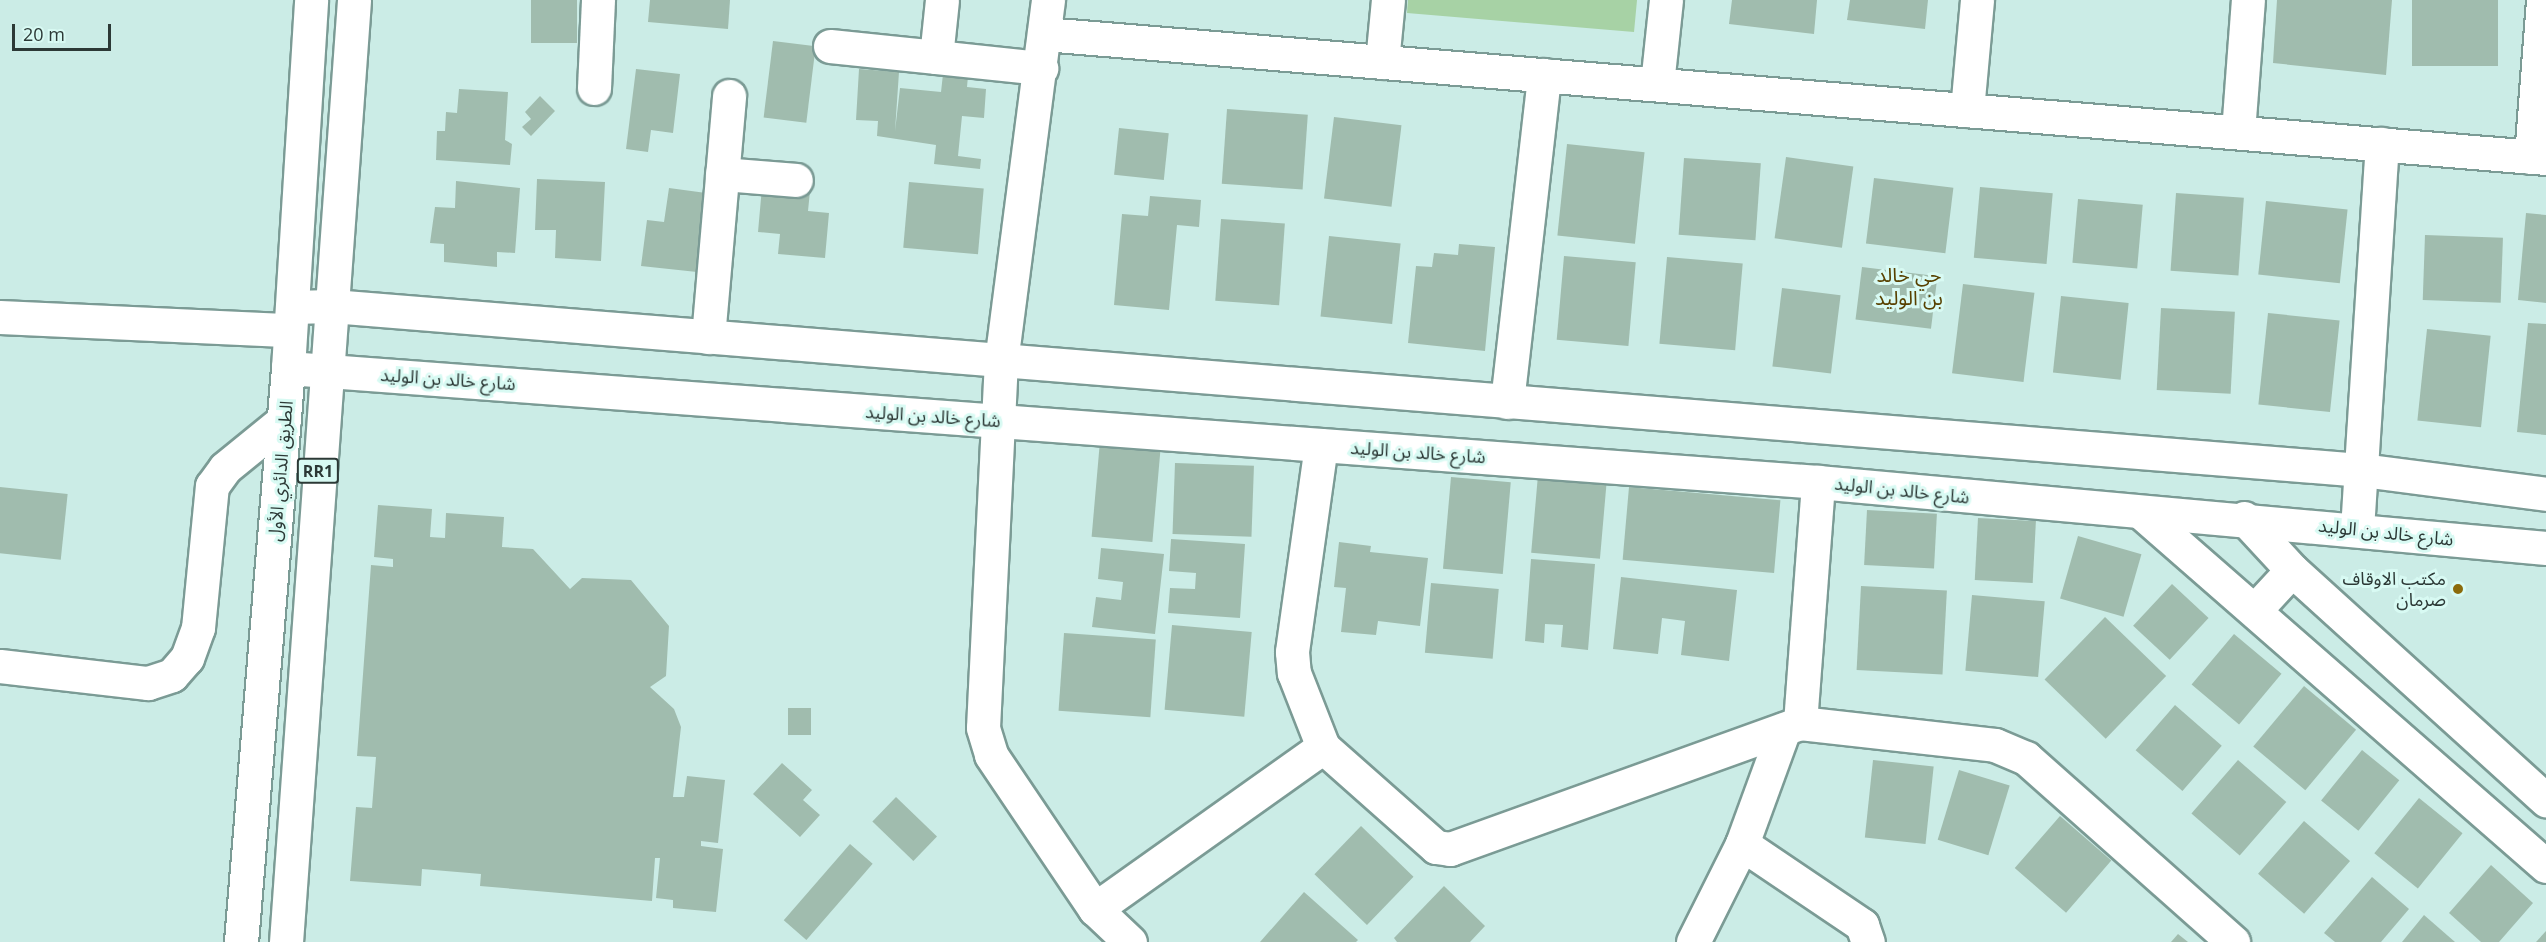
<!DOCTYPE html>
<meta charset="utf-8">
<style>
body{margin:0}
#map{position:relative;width:2546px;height:942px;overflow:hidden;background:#cbece6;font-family:"Open Sans","Noto Sans Arabic",sans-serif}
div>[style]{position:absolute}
.green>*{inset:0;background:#a7d2a5}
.building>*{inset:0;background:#a0bcae;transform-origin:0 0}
.roads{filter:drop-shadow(2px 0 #7b9b95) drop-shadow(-2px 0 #7b9b95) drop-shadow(0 2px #7b9b95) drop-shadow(0 -2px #7b9b95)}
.minor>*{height:33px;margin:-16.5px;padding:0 16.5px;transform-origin:16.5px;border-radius:16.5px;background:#fff}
.tertiary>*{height:33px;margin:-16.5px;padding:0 16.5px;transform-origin:16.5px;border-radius:16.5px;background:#fff}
.primary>*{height:33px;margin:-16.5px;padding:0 16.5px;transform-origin:16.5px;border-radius:16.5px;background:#fff}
.dots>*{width:16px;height:16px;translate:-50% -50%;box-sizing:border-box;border:3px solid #d8faf3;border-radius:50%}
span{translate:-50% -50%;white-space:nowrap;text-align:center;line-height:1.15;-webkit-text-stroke:6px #d8faf3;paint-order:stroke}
.shield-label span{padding:2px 4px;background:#d8faf3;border:2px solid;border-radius:4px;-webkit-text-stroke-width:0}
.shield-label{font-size:16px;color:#2c3936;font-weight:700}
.street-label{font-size:18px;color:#2c3936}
.poi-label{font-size:18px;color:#2c3936}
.right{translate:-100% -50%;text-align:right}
.neighbourhood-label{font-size:20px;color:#584100}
.scale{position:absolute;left:12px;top:24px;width:99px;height:27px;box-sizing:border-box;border:3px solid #2c3936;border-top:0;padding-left:8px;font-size:18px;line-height:21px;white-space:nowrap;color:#2c3936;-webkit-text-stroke:4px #d8faf3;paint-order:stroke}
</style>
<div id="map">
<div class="green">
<div style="clip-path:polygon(1408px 0,1637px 0,1634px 32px,1407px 13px)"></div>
</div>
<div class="building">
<div style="left:531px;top:0;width:46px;height:43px"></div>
<div style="clip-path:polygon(650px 0,730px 0,728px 29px,648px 22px)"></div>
<div style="clip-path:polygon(1732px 0,1817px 0,1814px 34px,1729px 24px)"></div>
<div style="clip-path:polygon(1850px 0,1928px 0,1925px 29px,1847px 20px)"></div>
<div style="clip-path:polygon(2277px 0,2392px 0,2386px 75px,2273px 63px)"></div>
<div style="left:2412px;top:0;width:86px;height:66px"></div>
<div style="left:773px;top:41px;width:43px;height:77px;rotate:7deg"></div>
<div style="clip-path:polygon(636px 69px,680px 74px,673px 133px,651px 130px,648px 152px,626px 149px)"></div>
<div style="clip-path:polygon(859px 69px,899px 72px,895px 131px,900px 88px,941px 92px,943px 74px,968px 76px,967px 87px,986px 89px,984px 118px,962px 116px,958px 156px,981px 159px,980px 169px,934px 164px,936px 145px,877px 136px,878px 121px,856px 120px)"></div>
<div style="clip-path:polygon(459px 89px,508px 92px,505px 140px,512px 144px,510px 165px,436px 160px,437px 131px,445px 131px,446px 112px,457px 113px)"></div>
<div style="clip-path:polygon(540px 96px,555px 111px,531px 136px,522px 127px,531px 119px,525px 112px)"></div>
<div style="left:1227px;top:109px;width:81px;height:75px;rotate:4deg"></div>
<div style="left:1334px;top:117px;width:68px;height:82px;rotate:7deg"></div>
<div style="left:1119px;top:128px;width:50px;height:47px;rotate:6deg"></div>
<div style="left:1567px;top:144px;width:78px;height:92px;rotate:6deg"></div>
<div style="left:1786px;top:157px;width:68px;height:82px;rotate:8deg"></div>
<div style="left:1684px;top:158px;width:77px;height:77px;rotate:4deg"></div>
<div style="left:1874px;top:178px;width:80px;height:66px;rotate:7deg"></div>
<div style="clip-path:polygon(537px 179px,605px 182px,601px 261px,555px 258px,556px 230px,535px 230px)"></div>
<div style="clip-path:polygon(456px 181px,520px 188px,515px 253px,497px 252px,497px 267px,444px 262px,444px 244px,430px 243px,435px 207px,455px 208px)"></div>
<div style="left:909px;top:182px;width:75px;height:66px;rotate:5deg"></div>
<div style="clip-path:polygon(762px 187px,810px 191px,808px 211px,829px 213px,825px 258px,778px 254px,780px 234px,758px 232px)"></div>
<div style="left:1980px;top:187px;width:73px;height:71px;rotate:5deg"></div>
<div style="clip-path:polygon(669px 188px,706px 193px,697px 272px,641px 266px,647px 220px,664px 222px)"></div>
<div style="left:2176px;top:193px;width:68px;height:78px;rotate:4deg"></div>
<div style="clip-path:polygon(1150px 196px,1201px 200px,1199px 227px,1177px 225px,1169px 310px,1114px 305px,1122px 214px,1148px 216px)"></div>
<div style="left:2078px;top:199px;width:65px;height:64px;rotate:5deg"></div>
<div style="left:2266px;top:201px;width:82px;height:74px;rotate:6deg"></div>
<div style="clip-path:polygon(2526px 213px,2546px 215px,2546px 303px,2518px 300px)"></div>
<div style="left:1221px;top:219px;width:64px;height:82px;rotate:4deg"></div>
<div style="left:2425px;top:235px;width:78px;height:65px;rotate:2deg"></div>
<div style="left:1329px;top:236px;width:72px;height:81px;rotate:6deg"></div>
<div style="clip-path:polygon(1459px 244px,1495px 247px,1485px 351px,1408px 343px,1416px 266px,1432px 267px,1434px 253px,1458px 255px)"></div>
<div style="left:1564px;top:256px;width:72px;height:84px;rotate:5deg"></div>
<div style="left:1667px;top:257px;width:76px;height:87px;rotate:5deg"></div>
<div style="left:1862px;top:267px;width:76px;height:53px;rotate:7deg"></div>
<div style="left:1963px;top:284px;width:72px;height:90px;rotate:7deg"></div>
<div style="left:1782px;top:288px;width:59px;height:79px;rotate:7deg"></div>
<div style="left:2061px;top:296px;width:68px;height:77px;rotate:6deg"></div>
<div style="left:2161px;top:308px;width:74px;height:82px;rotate:3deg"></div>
<div style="left:2268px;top:313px;width:72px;height:92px;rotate:6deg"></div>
<div style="clip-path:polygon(2528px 323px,2546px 324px,2546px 435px,2517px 432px)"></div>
<div style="left:2427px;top:329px;width:64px;height:92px;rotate:6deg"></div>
<div style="left:1100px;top:441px;width:61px;height:96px;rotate:5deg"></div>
<div style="left:1175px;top:463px;width:79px;height:71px;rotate:2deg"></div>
<div style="left:1538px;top:475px;width:69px;height:78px;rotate:5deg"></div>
<div style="left:1451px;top:477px;width:60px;height:92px;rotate:5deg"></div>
<div style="left:0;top:487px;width:68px;height:66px;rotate:6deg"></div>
<div style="left:1629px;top:487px;width:152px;height:73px;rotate:5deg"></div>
<div style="clip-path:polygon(378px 505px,432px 509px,430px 537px,445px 538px,446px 513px,504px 517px,502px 547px,533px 549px,570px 589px,582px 578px,631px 580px,669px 626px,666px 676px,650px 687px,674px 709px,681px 727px,673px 797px,684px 797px,687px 776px,725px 780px,718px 843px,701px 841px,701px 846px,723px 849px,716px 912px,673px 908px,673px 900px,656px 898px,660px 858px,655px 858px,652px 901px,480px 886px,481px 874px,422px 869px,421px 886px,350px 881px,356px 807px,372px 808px,376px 757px,357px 756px,371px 565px,393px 567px,393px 559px,374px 557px)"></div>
<div style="left:1867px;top:510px;width:70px;height:55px;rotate:3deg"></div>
<div style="left:1978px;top:518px;width:58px;height:62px;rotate:3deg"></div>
<div style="left:2078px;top:536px;width:66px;height:65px;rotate:16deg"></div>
<div style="clip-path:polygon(1171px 539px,1245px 544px,1240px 618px,1168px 613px,1170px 588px,1195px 589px,1196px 573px,1169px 571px)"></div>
<div style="clip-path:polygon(1339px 542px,1371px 546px,1370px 552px,1428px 558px,1420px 626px,1378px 621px,1376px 635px,1341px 632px,1346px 588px,1334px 587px)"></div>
<div style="clip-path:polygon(1101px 548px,1164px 554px,1155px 634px,1092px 627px,1096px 597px,1121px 600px,1123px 582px,1098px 579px)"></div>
<div style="clip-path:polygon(1531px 559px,1595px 564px,1588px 650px,1561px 647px,1563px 625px,1545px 624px,1544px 643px,1525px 641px)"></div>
<div style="clip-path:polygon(1621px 577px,1737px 590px,1729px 661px,1681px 655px,1685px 621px,1662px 618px,1658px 654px,1613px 649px)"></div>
<div style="left:1431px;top:583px;width:68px;height:70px;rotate:5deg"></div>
<div style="left:2172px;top:584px;width:50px;height:57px;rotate:43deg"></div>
<div style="left:1861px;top:586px;width:86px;height:84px;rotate:3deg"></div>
<div style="left:1972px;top:595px;width:73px;height:76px;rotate:5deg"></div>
<div style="left:2105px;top:617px;width:85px;height:87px;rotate:44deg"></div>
<div style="left:1172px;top:625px;width:80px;height:85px;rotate:5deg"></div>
<div style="left:1064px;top:633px;width:92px;height:78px;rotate:4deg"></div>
<div style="left:2234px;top:634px;width:62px;height:66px;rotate:40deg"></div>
<div style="left:2304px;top:686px;width:68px;height:79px;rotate:40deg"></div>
<div style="left:2175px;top:705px;width:62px;height:60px;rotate:41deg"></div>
<div style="left:788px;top:708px;width:23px;height:27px"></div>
<div style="left:2362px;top:750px;width:48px;height:65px;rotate:39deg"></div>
<div style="left:1873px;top:760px;width:61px;height:78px;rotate:6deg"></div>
<div style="left:2238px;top:760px;width:64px;height:71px;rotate:41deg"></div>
<div style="clip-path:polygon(782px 763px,812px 790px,803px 800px,820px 815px,800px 837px,753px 794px)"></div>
<div style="left:1959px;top:770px;width:53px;height:73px;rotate:17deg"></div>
<div style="left:896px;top:797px;width:57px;height:34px;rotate:44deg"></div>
<div style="left:2419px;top:798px;width:56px;height:71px;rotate:39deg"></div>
<div style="left:2060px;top:816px;width:68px;height:69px;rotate:41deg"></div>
<div style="left:2304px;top:821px;width:61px;height:70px;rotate:41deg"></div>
<div style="left:1361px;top:826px;width:73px;height:67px;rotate:44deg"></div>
<div style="left:850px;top:844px;width:30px;height:101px;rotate:41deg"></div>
<div style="clip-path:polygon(2491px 865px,2533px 903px,2499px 942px,2481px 942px,2449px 913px)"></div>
<div style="clip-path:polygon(2372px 877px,2409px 909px,2381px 942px,2335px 942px,2324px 933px)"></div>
<div style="clip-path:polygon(1444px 886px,1485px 926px,1470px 942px,1397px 942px,1394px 938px)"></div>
<div style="clip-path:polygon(1304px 892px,1358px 940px,1356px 942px,1260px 942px)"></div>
<div style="clip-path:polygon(2424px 915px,2455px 942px,2402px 942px)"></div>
<div style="clip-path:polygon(2546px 931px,2546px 942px,2536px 942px)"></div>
<div style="clip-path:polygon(2178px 934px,2188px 942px,2171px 942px)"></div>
</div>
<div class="roads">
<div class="minor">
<div style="left:1048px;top:0;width:363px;rotate:97.4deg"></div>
<div style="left:1001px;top:360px;width:368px;rotate:92.8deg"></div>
<div style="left:983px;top:728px;width:28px;rotate:73deg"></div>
<div style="left:991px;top:755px;width:186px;rotate:56deg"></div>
<div style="left:1095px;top:909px;width:48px;rotate:43.3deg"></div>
<div style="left:1044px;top:34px;width:1507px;rotate:4.72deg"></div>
<div style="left:830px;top:46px;width:107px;rotate:5.9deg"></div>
<div style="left:936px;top:57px;width:57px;rotate:-84deg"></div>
<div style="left:936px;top:57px;width:106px;rotate:6deg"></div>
<div style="left:1382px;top:62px;width:62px;rotate:-84.5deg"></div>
<div style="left:1657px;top:84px;width:84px;rotate:-83.9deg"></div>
<div style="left:594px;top:88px;width:88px;rotate:-87.4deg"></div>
<div style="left:1967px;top:110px;width:110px;rotate:-84.8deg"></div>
<div style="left:2238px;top:132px;width:132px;rotate:-85.7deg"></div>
<div style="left:2531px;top:157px;width:157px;rotate:-85.6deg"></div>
<div style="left:722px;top:174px;width:74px;rotate:4.6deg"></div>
<div style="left:0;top:317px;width:290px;rotate:2.6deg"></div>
<div style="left:708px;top:337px;width:242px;rotate:-85deg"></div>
<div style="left:1507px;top:402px;width:329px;rotate:-83.5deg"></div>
<div style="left:1321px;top:445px;width:209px;rotate:98deg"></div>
<div style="left:1292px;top:652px;width:21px;rotate:85deg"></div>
<div style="left:1294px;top:673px;width:79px;rotate:68.6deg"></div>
<div style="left:1323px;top:747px;width:151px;rotate:41.5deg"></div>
<div style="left:1436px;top:847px;width:14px;rotate:8deg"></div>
<div style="left:1450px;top:849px;width:372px;rotate:-19.8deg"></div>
<div style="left:1800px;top:723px;width:196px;rotate:6.4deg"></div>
<div style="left:1995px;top:745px;width:34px;rotate:23deg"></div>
<div style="left:2026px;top:758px;width:277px;rotate:41.6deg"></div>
<div style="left:2143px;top:514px;width:535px;rotate:41.14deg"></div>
<div style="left:2244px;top:518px;width:71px;rotate:47.3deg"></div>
<div style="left:2292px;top:570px;width:343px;rotate:42.2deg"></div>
<div style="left:2357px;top:529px;width:386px;rotate:-86.3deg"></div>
<div style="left:2255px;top:610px;width:54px;rotate:-47.2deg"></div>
<div style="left:0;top:666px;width:149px;rotate:6.6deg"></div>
<div style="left:148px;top:683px;width:25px;rotate:-18deg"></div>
<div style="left:172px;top:675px;width:23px;rotate:-49deg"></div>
<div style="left:187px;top:658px;width:32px;rotate:-70deg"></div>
<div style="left:198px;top:628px;width:143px;rotate:-84.4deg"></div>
<div style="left:212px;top:486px;width:22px;rotate:-54deg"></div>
<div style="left:225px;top:468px;width:76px;rotate:-39.1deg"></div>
<div style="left:1800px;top:723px;width:242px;rotate:-85.7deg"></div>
<div style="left:1742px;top:844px;width:145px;rotate:34deg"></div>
<div style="left:1862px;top:925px;width:18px;rotate:71deg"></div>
<div style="left:1095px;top:909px;width:280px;rotate:-35.4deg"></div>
<div style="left:1693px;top:942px;width:110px;rotate:-63.4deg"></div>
<div style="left:1742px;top:844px;width:122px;rotate:-69.9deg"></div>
</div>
<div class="tertiary">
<div style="left:292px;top:307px;width:40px;rotate:-1.4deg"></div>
<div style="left:332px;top:306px;width:2037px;rotate:4.62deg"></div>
<div style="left:2362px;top:470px;width:186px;rotate:7.4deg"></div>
<div style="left:288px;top:368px;width:1534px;rotate:4.26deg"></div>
<div style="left:1818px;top:482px;width:731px;rotate:5.18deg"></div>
</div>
<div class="primary">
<div style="left:241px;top:942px;width:576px;rotate:-85.32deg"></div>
<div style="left:288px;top:368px;width:369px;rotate:-86.4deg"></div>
<div style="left:286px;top:942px;width:944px;rotate:-85.87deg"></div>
</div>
</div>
<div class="dots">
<div style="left:2458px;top:589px;background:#8b6a0b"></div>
</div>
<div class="shield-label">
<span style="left:318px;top:471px">RR1</span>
</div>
<div class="street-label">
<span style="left:448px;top:379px;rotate:4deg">شارع خالد بن الوليد</span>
<span style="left:933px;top:416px;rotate:4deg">شارع خالد بن الوليد</span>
<span style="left:1418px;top:452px;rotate:4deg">شارع خالد بن الوليد</span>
<span style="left:280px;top:471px;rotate:-85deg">الطريق الدائري الأول</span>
<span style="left:1902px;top:490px;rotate:6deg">شارع خالد بن الوليد</span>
<span style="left:2386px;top:532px;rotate:6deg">شارع خالد بن الوليد</span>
</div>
<div class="poi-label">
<span class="right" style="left:2446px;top:589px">مكتب الاوقاف<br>صرمان</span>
</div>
<div class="neighbourhood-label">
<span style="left:1909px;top:286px">حي خالد<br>بن الوليد</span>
</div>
<div class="scale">20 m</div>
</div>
